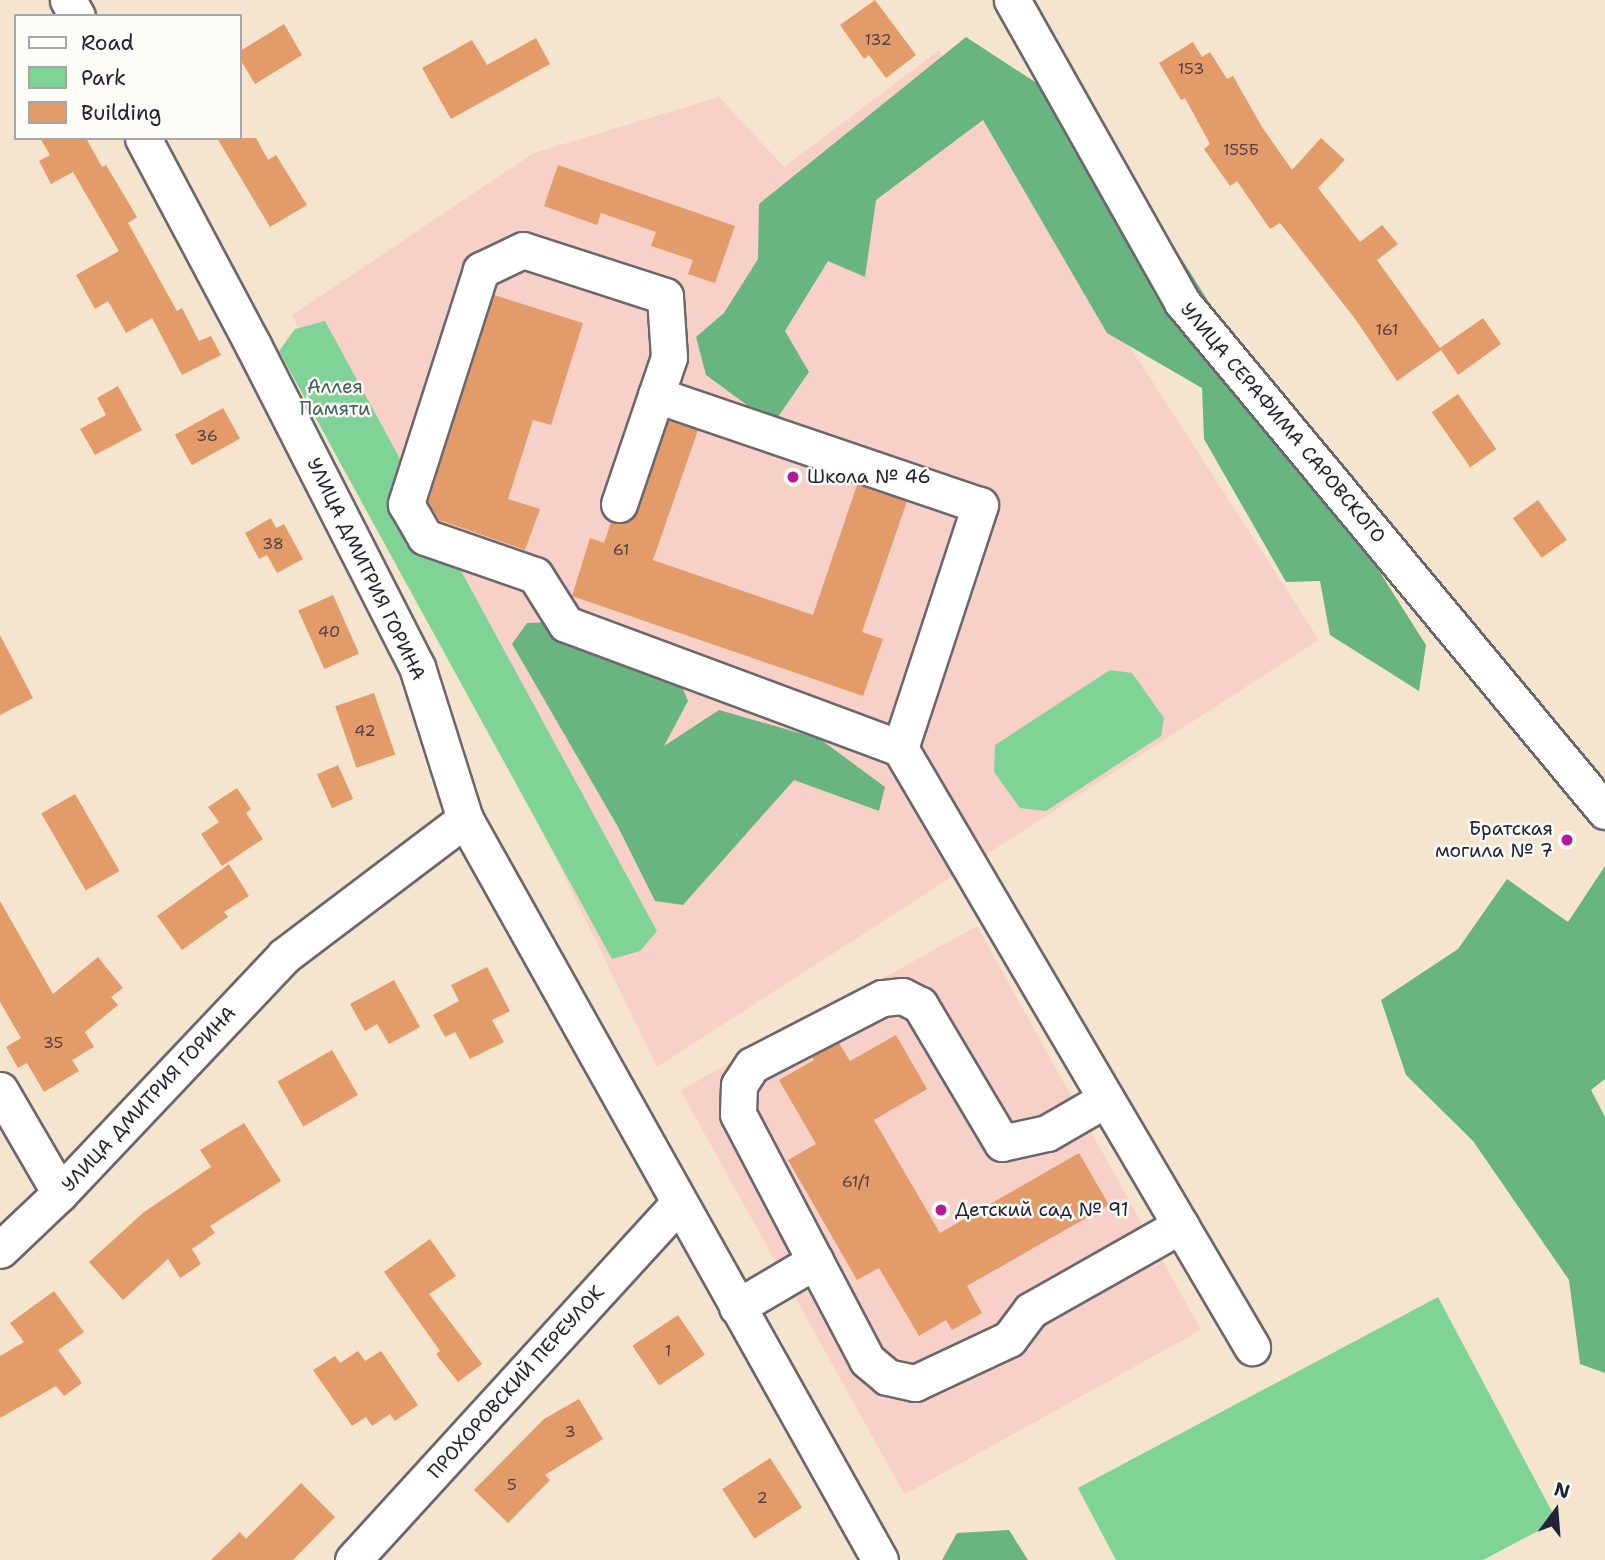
<!DOCTYPE html>
<meta charset="utf-8">
<style>
body{margin:0}
#map{position:relative;width:1605px;height:1560px;overflow:hidden;background:#f6e5ce;font-family:"Shantell Sans",sans-serif}
div>[style]{position:absolute}
.built>*{inset:0;background:#f7d1c7;transform-origin:0 0}
.green>*{inset:0;background:#80d396}
.forest>*{inset:0;background:#68b57f}
.building>*{inset:0;background:#e39b69;transform-origin:0 0}
.roads{filter:drop-shadow(2px 0 #6c666e) drop-shadow(-2px 0 #6c666e) drop-shadow(0 2px #6c666e) drop-shadow(0 -2px #6c666e)}
.minor>*{height:35px;margin:-17.5px;padding:0 17.5px;transform-origin:17.5px;border-radius:17.5px;background:#fff}
.dots>*{width:19px;height:19px;translate:-50% -50%;box-sizing:border-box;border:4px solid #fdfcf7;border-radius:50%}
span{translate:-50% -50%;white-space:nowrap;text-align:center;line-height:1.15;-webkit-text-stroke:5px #fdfcf7;paint-order:stroke}
.number-label{font-size:16px;color:#524046}
.number-label span{-webkit-text-stroke-width:0}
.park-label{font-size:19px;color:#43605b}
.street-label{font-size:19px;color:#22223b}
.poi-label{font-size:19px;color:#22223b}
.left{translate:0 -50%;text-align:left}
.right{translate:-100% -50%;text-align:right}
.legend{position:absolute;left:14px;top:14px;width:228px;height:126px;box-sizing:border-box;background:#fdfcf7;border:2px solid #a5a5ac;margin:0;padding:9px 12px;list-style:none;font-size:21px;color:#22223b}
.legend li{display:flex;align-items:center;gap:14px;height:35px}
.legend b{width:35px;border:2px solid #a5a5ac}
.north{position:absolute;left:1521px;top:1476px;width:70px;height:70px;-webkit-text-stroke:5px #fdfcf7;paint-order:stroke;rotate:16deg;font-size:19px;font-weight:700;line-height:28px;text-align:center;color:#22223b}
.north::after{content:'';display:block;margin:auto;width:24px;height:32px;background:#22223b;clip-path:polygon(50% 0,100% 100%,50% 72%,0 100%)}
</style>
<div id="map">
<div class="built">
<div style="clip-path:polygon(939px 50px,1319px 640px,657px 1067px,292px 315px,534px 153px,719px 97px,784px 167px)"></div>
<div style="left:977px;top:926px;width:462px;height:339px;rotate:61deg"></div>
</div>
<div class="green">
<div style="clip-path:polygon(325px 321px,657px 931px,640px 951px,612px 959px,279px 351px,295px 329px)"></div>
<div style="clip-path:polygon(1110px 670px,1132px 673px,1164px 718px,1161px 736px,1046px 811px,1020px 808px,994px 772px,995px 745px)"></div>
<div style="clip-path:polygon(1438px 1297px,1557px 1521px,1483px 1560px,1116px 1560px,1078px 1488px)"></div>
</div>
<div class="forest">
<div style="clip-path:polygon(966px 37px,1081px 112px,1174px 247px,1426px 645px,1419px 691px,1330px 635px,1320px 581px,1286px 582px,1204px 439px,1202px 388px,1107px 333px,983px 120px,876px 200px,865px 277px,828px 261px,785px 331px,809px 372px,773px 424px,706px 375px,696px 337px,724px 313px,758px 259px,759px 204px)"></div>
<div style="clip-path:polygon(554px 622px,683px 689px,688px 701px,664px 746px,719px 710px,820px 739px,885px 787px,879px 811px,794px 780px,683px 905px,655px 901px,618px 827px,512px 644px,527px 623px)"></div>
<div style="clip-path:polygon(1605px 866px,1605px 1079px,1591px 1090px,1605px 1117px,1605px 1373px,1580px 1364px,1569px 1280px,1473px 1141px,1406px 1075px,1381px 1000px,1458px 949px,1507px 879px,1568px 922px)"></div>
<div style="clip-path:polygon(1009px 1530px,1028px 1560px,942px 1560px,957px 1533px)"></div>
</div>
<div class="building">
<div style="clip-path:polygon(875px 0,916px 55px,886px 78px,869px 55px,864px 59px,840px 25px)"></div>
<div style="clip-path:polygon(284px 24px,302px 55px,255px 84px,240px 59px,240px 51px)"></div>
<div style="clip-path:polygon(536px 38px,550px 64px,451px 119px,422px 68px,472px 40px,487px 65px)"></div>
<div style="clip-path:polygon(1193px 42px,1202px 57px,1210px 52px,1227px 79px,1233px 76px,1262px 127px,1292px 170px,1321px 138px,1345px 160px,1318px 188px,1360px 242px,1382px 225px,1398px 244px,1377px 260px,1440px 348px,1483px 318px,1501px 344px,1458px 375px,1441px 350px,1397px 381px,1356px 320px,1280px 223px,1270px 229px,1237px 181px,1230px 186px,1204px 149px,1210px 144px,1185px 98px,1181px 100px,1159px 63px)"></div>
<div style="clip-path:polygon(40px 138px,86px 138px,102px 167px,106px 165px,137px 217px,128px 223px,177px 311px,182px 308px,199px 341px,211px 336px,221px 355px,182px 375px,152px 318px,126px 333px,108px 301px,95px 309px,76px 275px,119px 251px,73px 172px,51px 184px,39px 161px,50px 155px)"></div>
<div style="clip-path:polygon(217px 138px,256px 138px,268px 160px,276px 155px,307px 205px,270px 227px)"></div>
<div style="clip-path:polygon(558px 165px,735px 226px,715px 283px,688px 274px,693px 260px,651px 246px,656px 232px,601px 213px,597px 225px,544px 206px)"></div>
<div style="clip-path:polygon(494px 295px,583px 323px,551px 425px,533px 420px,508px 499px,540px 509px,525px 550px,439px 520px,428px 502px)"></div>
<div style="clip-path:polygon(118px 386px,142px 430px,95px 455px,80px 429px,106px 415px,97px 398px)"></div>
<div style="left:1458px;top:394px;width:67px;height:32px;rotate:55deg"></div>
<div style="left:223px;top:408px;width:35px;height:55px;rotate:61deg"></div>
<div style="clip-path:polygon(669px 421px,698px 430px,653px 560px,813px 615px,857px 485px,907px 501px,862px 632px,883px 639px,863px 696px,572px 596px,590px 538px,604px 543px,611px 522px,624px 524px,638px 511px)"></div>
<div style="left:1538px;top:500px;width:49px;height:31px;rotate:54deg"></div>
<div style="clip-path:polygon(271px 518px,276px 528px,284px 524px,303px 559px,277px 573px,267px 555px,259px 559px,245px 533px)"></div>
<div style="left:333px;top:595px;width:64px;height:38px;rotate:66deg"></div>
<div style="clip-path:polygon(0 635px,33px 698px,0 715px)"></div>
<div style="left:374px;top:693px;width:65px;height:41px;rotate:71deg"></div>
<div style="left:338px;top:765px;width:37px;height:23px;rotate:66deg"></div>
<div style="clip-path:polygon(237px 788px,251px 809px,246px 813px,263px 839px,222px 866px,201px 834px,219px 822px,208px 807px)"></div>
<div style="left:75px;top:794px;width:89px;height:39px;rotate:60deg"></div>
<div style="clip-path:polygon(229px 864px,249px 896px,224px 912px,228px 917px,182px 950px,157px 916px)"></div>
<div style="clip-path:polygon(0 901px,53px 994px,98px 957px,123px 988px,111px 997px,118px 1005px,85px 1032px,94px 1047px,72px 1060px,79px 1071px,44px 1092px,27px 1063px,18px 1068px,6px 1047px,21px 1038px,0 1002px)"></div>
<div style="clip-path:polygon(487px 967px,510px 1011px,492px 1020px,504px 1042px,470px 1059px,455px 1032px,445px 1037px,433px 1015px,459px 1001px,451px 985px)"></div>
<div style="clip-path:polygon(394px 980px,420px 1027px,389px 1044px,377px 1024px,365px 1031px,350px 1004px)"></div>
<div style="clip-path:polygon(896px 1035px,927px 1089px,874px 1120px,940px 1233px,1079px 1153px,1109px 1205px,967px 1286px,982px 1313px,952px 1330px,946px 1320px,919px 1336px,879px 1268px,857px 1280px,788px 1160px,816px 1144px,779px 1080px,814px 1060px,812px 1057px,839px 1043px,850px 1061px)"></div>
<div style="left:332px;top:1050px;width:52px;height:63px;rotate:60deg"></div>
<div style="clip-path:polygon(244px 1123px,281px 1181px,210px 1226px,215px 1233px,192px 1249px,201px 1264px,180px 1278px,168px 1259px,123px 1300px,89px 1262px,144px 1212px,211px 1167px,200px 1150px)"></div>
<div style="clip-path:polygon(430px 1239px,456px 1276px,429px 1294px,482px 1364px,458px 1382px,436px 1354px,440px 1351px,384px 1272px)"></div>
<div style="clip-path:polygon(54px 1291px,84px 1332px,58px 1350px,82px 1383px,64px 1396px,56px 1386px,0 1418px,0 1356px,24px 1342px,10px 1323px)"></div>
<div style="left:678px;top:1315px;width:48px;height:55px;rotate:56deg"></div>
<div style="clip-path:polygon(358px 1351px,365px 1361px,381px 1351px,418px 1405px,395px 1421px,390px 1414px,372px 1426px,366px 1417px,352px 1426px,313px 1370px,335px 1356px,340px 1363px)"></div>
<div style="clip-path:polygon(579px 1399px,603px 1439px,545px 1475px,550px 1480px,508px 1523px,474px 1490px,544px 1419px)"></div>
<div style="left:770px;top:1458px;width:59px;height:57px;rotate:57deg"></div>
<div style="clip-path:polygon(301px 1483px,335px 1517px,293px 1560px,211px 1560px,240px 1532px,246px 1539px)"></div>
</div>
<div class="roads">
<div class="minor">
<div style="left:68px;top:0;width:18px;rotate:61deg"></div>
<div style="left:1012px;top:0;width:347px;rotate:60.6deg"></div>
<div style="left:1182px;top:302px;width:662px;rotate:50.27deg"></div>
<div style="left:656px;top:395px;width:342px;rotate:18.8deg"></div>
<div style="left:980px;top:505px;width:256px;rotate:108.2deg"></div>
<div style="left:619px;top:504px;width:155px;rotate:-71.2deg"></div>
<div style="left:669px;top:357px;width:61px;rotate:-93.8deg"></div>
<div style="left:665px;top:296px;width:149px;rotate:-162.1deg"></div>
<div style="left:523px;top:250px;width:47px;rotate:154.5deg"></div>
<div style="left:481px;top:270px;width:246px;rotate:107.8deg"></div>
<div style="left:406px;top:504px;width:38px;rotate:60deg"></div>
<div style="left:425px;top:537px;width:116px;rotate:19.1deg"></div>
<div style="left:535px;top:575px;width:58px;rotate:57.7deg"></div>
<div style="left:566px;top:624px;width:356px;rotate:20.4deg"></div>
<div style="left:900px;top:748px;width:695px;rotate:59.56deg"></div>
<div style="left:465px;top:819px;width:849px;rotate:60.75deg"></div>
<div style="left:0;top:1090px;width:119px;rotate:59.8deg"></div>
<div style="left:1106px;top:1099px;width:68px;rotate:150deg"></div>
<div style="left:1047px;top:1133px;width:46px;rotate:167.5deg"></div>
<div style="left:1002px;top:1143px;width:161px;rotate:-120.7deg"></div>
<div style="left:920px;top:1005px;width:20px;rotate:-153deg"></div>
<div style="left:902px;top:996px;width:20px;rotate:174deg"></div>
<div style="left:882px;top:998px;width:146px;rotate:152.7deg"></div>
<div style="left:752px;top:1065px;width:24px;rotate:123deg"></div>
<div style="left:739px;top:1085px;width:29px;rotate:92deg"></div>
<div style="left:738px;top:1114px;width:278px;rotate:62.3deg"></div>
<div style="left:867px;top:1360px;width:26px;rotate:40deg"></div>
<div style="left:887px;top:1377px;width:29px;rotate:12deg"></div>
<div style="left:915px;top:1383px;width:104px;rotate:-25.1deg"></div>
<div style="left:1009px;top:1339px;width:36px;rotate:-53deg"></div>
<div style="left:1031px;top:1310px;width:172px;rotate:-29.5deg"></div>
<div style="left:0;top:1250px;width:83px;rotate:-43.5deg"></div>
<div style="left:60px;top:1193px;width:326px;rotate:-46.6deg"></div>
<div style="left:284px;top:956px;width:227px;rotate:-37.1deg"></div>
<div style="left:465px;top:819px;width:159px;rotate:-107.5deg"></div>
<div style="left:417px;top:667px;width:361px;rotate:-117deg"></div>
<div style="left:253px;top:345px;width:234px;rotate:-118deg"></div>
<div style="left:737px;top:1307px;width:91px;rotate:-30.5deg"></div>
<div style="left:353px;top:1560px;width:483px;rotate:-47.6deg"></div>
</div>
</div>
<div class="dots">
<div style="left:793px;top:477px;background:#b5179e"></div>
<div style="left:1567px;top:840px;background:#b5179e"></div>
<div style="left:941px;top:1210px;background:#b5179e"></div>
</div>
<div class="number-label">
<span style="left:878px;top:40px">132</span>
<span style="left:1191px;top:69px">153</span>
<span style="left:1241px;top:150px">155Б</span>
<span style="left:1387px;top:330px">161</span>
<span style="left:207px;top:436px">36</span>
<span style="left:273px;top:544px">38</span>
<span style="left:621px;top:550px">61</span>
<span style="left:329px;top:632px">40</span>
<span style="left:365px;top:731px">42</span>
<span style="left:53px;top:1043px">35</span>
<span style="left:856px;top:1182px">61/1</span>
<span style="left:668px;top:1351px">1</span>
<span style="left:570px;top:1432px">3</span>
<span style="left:512px;top:1485px">5</span>
<span style="left:762px;top:1498px">2</span>
</div>
<div class="park-label">
<span style="left:335px;top:398px">Аллея<br>Памяти</span>
</div>
<div class="street-label">
<span style="left:1283px;top:423px;rotate:50deg">УЛИЦА СЕРАФИМА САРОВСКОГО</span>
<span style="left:366px;top:569px;rotate:64deg">УЛИЦА ДМИТРИЯ ГОРИНА</span>
<span style="left:149px;top:1099px;rotate:-47deg">УЛИЦА ДМИТРИЯ ГОРИНА</span>
<span style="left:516px;top:1382px;rotate:-48deg">ПРОХОРОВСКИЙ ПЕРЕУЛОК</span>
</div>
<div class="poi-label">
<span class="left" style="left:807px;top:477px">Школа № 46</span>
<span class="right" style="left:1553px;top:840px">Братская<br>могила № 7</span>
<span class="left" style="left:955px;top:1210px">Детский сад № 91</span>
</div>
<ul class="legend">
<li><b style="height:9px;background:#fff"></b>Road</li>
<li><b style="height:19px;background:#80d396"></b>Park</li>
<li><b style="height:19px;background:#e39b69"></b>Building</li>
</ul>
<div class="north">N</div>
</div>
